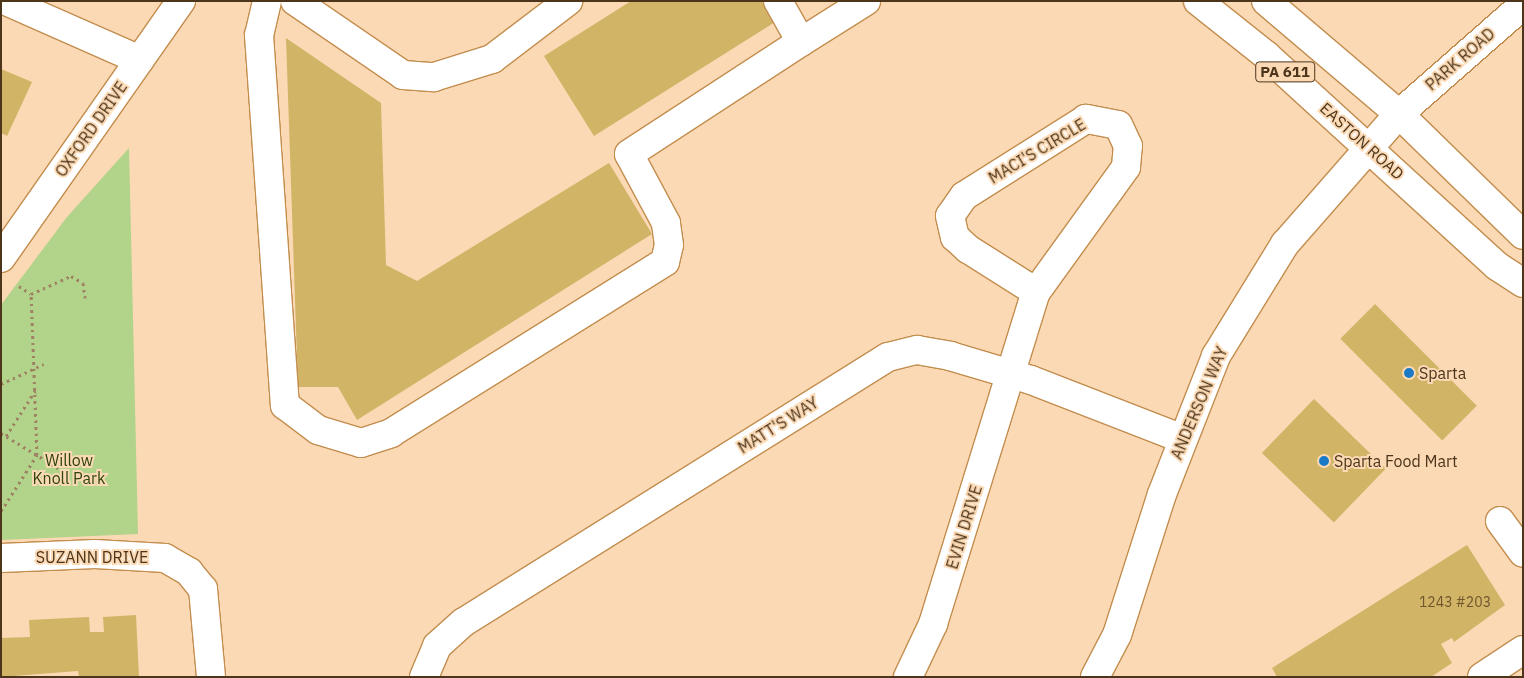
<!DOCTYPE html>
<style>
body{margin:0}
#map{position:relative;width:1524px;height:678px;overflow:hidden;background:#fbd9b4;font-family:"IBM Plex Sans",sans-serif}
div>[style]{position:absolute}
.green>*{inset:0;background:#b1d38a}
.building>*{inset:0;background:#d2b467;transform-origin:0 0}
.path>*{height:3px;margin-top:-1.5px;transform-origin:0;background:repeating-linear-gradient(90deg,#9e8263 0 2.5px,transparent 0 6.5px)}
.roads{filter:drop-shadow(1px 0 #c28d4e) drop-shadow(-1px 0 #c28d4e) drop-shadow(0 1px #c28d4e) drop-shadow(0 -1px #c28d4e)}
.minor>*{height:28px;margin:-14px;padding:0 14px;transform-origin:14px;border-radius:14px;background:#fff}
.highway>*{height:28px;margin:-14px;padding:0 14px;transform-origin:14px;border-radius:14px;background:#fff}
.dots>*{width:14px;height:14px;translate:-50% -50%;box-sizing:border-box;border:2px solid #fbd9b4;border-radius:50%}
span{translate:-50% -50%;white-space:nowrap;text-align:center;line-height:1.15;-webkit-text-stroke:4px #fbd9b4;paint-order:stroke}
.number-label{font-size:14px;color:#6e552e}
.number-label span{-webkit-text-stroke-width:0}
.shield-label span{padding:1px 4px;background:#fbd9b4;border:1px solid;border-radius:4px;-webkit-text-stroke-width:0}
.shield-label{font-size:15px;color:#4c351b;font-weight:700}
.street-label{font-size:16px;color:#4c351b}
.poi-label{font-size:16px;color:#4c351b}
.left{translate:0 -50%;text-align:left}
.park-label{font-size:16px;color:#2e430e}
.frame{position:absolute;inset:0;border:2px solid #4c351b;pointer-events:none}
</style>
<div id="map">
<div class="green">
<div style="clip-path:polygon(129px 148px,138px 534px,1px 540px,1px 305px,67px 217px)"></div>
</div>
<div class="building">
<div style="clip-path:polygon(631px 1px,762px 1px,775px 22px,594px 136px,544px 56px)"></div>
<div style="clip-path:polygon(286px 38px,381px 103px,386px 265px,417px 281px,609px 163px,652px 234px,357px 420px,338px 387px,298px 387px)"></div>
<div style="clip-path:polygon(1px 69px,32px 82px,7px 136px,1px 133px)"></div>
<div style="left:1375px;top:304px;width:144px;height:49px;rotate:45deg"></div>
<div style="left:1314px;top:399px;width:100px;height:75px;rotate:44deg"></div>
<div style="clip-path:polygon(1467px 545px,1505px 605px,1454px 642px,1452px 638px,1441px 644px,1452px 663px,1431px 677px,1277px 677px,1272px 668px)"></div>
<div style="clip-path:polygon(136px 615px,139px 677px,79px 677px,78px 671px,1px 677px,1px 638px,30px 637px,29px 620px,89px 617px,90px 632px,104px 632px,103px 617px)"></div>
</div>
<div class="path">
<div style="left:19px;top:286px;width:14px;rotate:34deg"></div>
<div style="left:1px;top:384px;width:47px;rotate:-24.9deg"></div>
<div style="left:1px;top:433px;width:67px;rotate:31.6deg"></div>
<div style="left:6px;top:436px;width:54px;rotate:-57.2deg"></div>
<div style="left:1px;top:511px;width:67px;rotate:-57.3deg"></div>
<div style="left:37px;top:455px;width:161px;rotate:-92.1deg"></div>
<div style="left:31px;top:294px;width:44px;rotate:-24.2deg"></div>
<div style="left:71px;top:276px;width:14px;rotate:30deg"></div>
<div style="left:83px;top:283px;width:15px;rotate:82deg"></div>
</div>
<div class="roads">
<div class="minor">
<div style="left:6px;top:1px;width:146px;rotate:23.8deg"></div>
<div style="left:267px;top:1px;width:35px;rotate:103deg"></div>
<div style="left:259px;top:35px;width:371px;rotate:86deg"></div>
<div style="left:285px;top:405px;width:41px;rotate:37.1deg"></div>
<div style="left:318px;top:430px;width:45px;rotate:16.8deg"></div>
<div style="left:361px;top:443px;width:32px;rotate:-18deg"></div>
<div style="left:391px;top:433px;width:323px;rotate:-32deg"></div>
<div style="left:665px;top:262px;width:17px;rotate:-77deg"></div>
<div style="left:669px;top:245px;width:22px;rotate:-98deg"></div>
<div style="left:666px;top:223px;width:78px;rotate:-118.2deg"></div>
<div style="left:629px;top:154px;width:205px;rotate:-33.1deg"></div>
<div style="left:295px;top:1px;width:131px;rotate:34.4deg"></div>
<div style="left:403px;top:75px;width:31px;rotate:4deg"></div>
<div style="left:434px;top:77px;width:61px;rotate:-17.2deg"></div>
<div style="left:492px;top:59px;width:96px;rotate:-37.3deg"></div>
<div style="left:778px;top:1px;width:47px;rotate:60.7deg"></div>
<div style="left:801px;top:42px;width:77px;rotate:-32.2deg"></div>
<div style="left:1px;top:258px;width:314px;rotate:-55deg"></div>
<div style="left:1500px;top:521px;width:39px;rotate:54deg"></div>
<div style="left:1px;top:558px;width:94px;rotate:-2.4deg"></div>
<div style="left:95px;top:554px;width:70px;rotate:3.3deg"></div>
<div style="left:165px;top:558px;width:28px;rotate:30deg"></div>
<div style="left:189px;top:572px;width:22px;rotate:51deg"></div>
<div style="left:203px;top:589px;width:88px;rotate:84.8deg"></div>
<div style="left:424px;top:677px;width:34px;rotate:-67deg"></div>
<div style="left:437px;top:646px;width:36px;rotate:-42deg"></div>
<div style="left:464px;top:622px;width:500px;rotate:-32.01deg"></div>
<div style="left:888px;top:357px;width:30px;rotate:-14deg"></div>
<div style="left:917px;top:350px;width:34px;rotate:10deg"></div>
<div style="left:950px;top:356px;width:84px;rotate:16.5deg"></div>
<div style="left:1031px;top:380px;width:163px;rotate:21.2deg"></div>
<div style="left:908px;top:677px;width:59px;rotate:-64.7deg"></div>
<div style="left:933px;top:624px;width:348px;rotate:-72.8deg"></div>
<div style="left:1036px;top:292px;width:154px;rotate:-54.2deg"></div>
<div style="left:1126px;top:167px;width:21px;rotate:-85deg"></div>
<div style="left:1128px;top:146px;width:23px;rotate:-115deg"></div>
<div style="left:1118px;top:125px;width:33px;rotate:-169deg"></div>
<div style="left:1086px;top:119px;width:144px;rotate:147.7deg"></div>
<div style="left:964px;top:196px;width:24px;rotate:125deg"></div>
<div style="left:950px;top:216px;width:22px;rotate:77deg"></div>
<div style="left:955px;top:237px;width:18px;rotate:43deg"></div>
<div style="left:968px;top:249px;width:80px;rotate:32.3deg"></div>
<div style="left:1095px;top:677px;width:47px;rotate:-62.4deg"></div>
<div style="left:1117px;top:635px;width:148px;rotate:-72.3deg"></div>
<div style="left:1162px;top:494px;width:148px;rotate:-68.6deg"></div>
<div style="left:1216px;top:356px;width:132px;rotate:-58.4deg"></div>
<div style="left:1285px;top:244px;width:173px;rotate:-48.8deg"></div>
<div style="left:1399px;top:114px;width:165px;rotate:-41.3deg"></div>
<div style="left:1482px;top:677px;width:49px;rotate:-33.4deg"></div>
</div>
<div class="highway">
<div style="left:1198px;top:1px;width:87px;rotate:38.5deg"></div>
<div style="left:1266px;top:55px;width:313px;rotate:42.4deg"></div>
<div style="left:1497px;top:266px;width:31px;rotate:33deg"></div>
<div style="left:1266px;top:1px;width:175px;rotate:40.4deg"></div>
<div style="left:1399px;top:114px;width:173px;rotate:44.3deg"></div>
</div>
</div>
<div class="dots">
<div style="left:1409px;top:373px;background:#1b7ac6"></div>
<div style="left:1324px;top:461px;background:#1b7ac6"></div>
</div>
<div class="number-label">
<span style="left:1455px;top:602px">1243 #203</span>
</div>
<div class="shield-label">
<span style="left:1285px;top:72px">PA 611</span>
</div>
<div class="street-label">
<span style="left:1460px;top:59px;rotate:-41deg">PARK ROAD</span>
<span style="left:91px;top:129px;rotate:-55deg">OXFORD DRIVE</span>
<span style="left:1362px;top:141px;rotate:42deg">EASTON ROAD</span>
<span style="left:1037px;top:151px;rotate:-31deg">MACI'S CIRCLE</span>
<span style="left:1199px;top:403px;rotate:-67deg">ANDERSON WAY</span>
<span style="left:778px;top:425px;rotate:-32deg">MATT'S WAY</span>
<span style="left:964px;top:527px;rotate:-73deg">EVIN DRIVE</span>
<span style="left:92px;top:557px">SUZANN DRIVE</span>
</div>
<div class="poi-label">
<span class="left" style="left:1419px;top:373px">Sparta</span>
<span class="left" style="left:1334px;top:461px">Sparta Food Mart</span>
</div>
<div class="park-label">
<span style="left:69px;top:469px">Willow<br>Knoll Park</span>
</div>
<div class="frame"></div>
</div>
